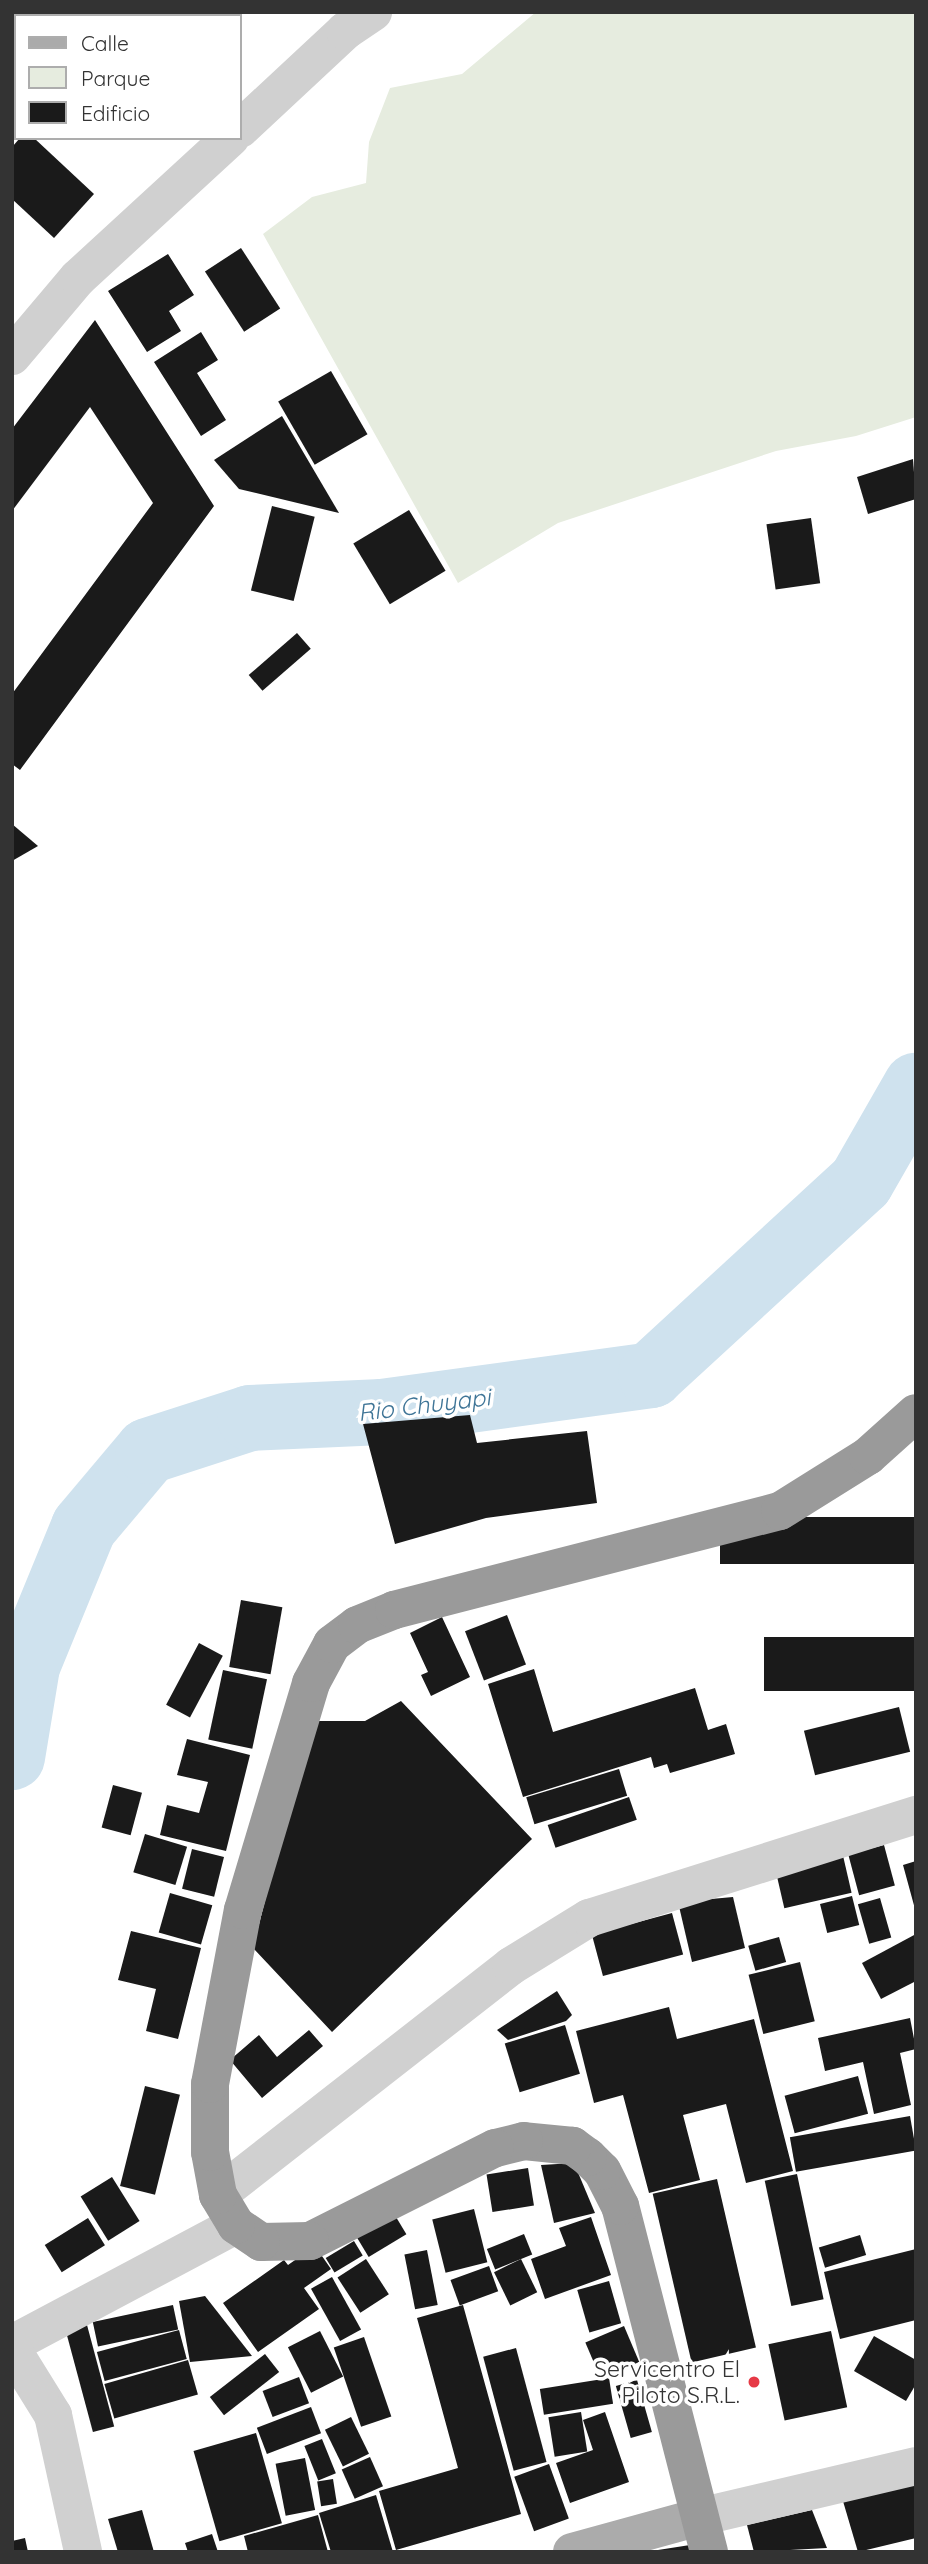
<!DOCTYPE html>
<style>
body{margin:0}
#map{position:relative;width:928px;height:2564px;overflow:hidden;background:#fff;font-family:Quicksand,sans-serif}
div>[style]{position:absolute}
.green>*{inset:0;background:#e6ecdf}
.river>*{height:66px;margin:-33px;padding:0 33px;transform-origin:33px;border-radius:33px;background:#cfe2ee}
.building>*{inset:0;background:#1a1a1a;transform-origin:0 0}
.minor>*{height:38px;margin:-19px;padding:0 19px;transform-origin:19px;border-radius:19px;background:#d0d0d0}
.major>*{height:38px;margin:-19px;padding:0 19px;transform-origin:19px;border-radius:19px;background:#ababab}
.highway>*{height:38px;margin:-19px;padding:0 19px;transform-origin:19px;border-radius:19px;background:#9a9a9a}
.dots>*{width:19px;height:19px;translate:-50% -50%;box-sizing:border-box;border:4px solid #fff;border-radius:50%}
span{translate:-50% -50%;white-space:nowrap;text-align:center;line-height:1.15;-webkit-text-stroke:7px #fff;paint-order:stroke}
.poi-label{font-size:23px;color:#333}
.right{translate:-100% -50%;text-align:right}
.water-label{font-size:24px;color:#3f7597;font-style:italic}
.frame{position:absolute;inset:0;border:14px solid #333;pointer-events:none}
.legend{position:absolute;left:14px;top:14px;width:228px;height:126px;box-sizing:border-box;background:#fff;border:2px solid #adadad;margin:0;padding:9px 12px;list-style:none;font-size:21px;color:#333}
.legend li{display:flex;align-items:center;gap:14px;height:35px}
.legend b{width:35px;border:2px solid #adadad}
</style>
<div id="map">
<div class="green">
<div style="clip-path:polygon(536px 12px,916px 12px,916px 417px,856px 436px,776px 451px,558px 523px,458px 583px,263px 234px,312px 197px,366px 183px,369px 142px,390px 88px,462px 74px)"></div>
</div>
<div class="river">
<div style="left:12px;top:1757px;width:92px;rotate:-80.6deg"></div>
<div style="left:27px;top:1666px;width:150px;rotate:-67.7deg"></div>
<div style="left:84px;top:1527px;width:99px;rotate:-49.9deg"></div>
<div style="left:148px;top:1451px;width:107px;rotate:-17.9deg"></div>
<div style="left:250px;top:1418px;width:132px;rotate:-2.6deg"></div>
<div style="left:382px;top:1412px;width:272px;rotate:-7.8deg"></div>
<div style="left:651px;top:1375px;width:285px;rotate:-42.6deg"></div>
<div style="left:861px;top:1182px;width:111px;rotate:-60.2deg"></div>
</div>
<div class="building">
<div style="clip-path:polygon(23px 12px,81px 12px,19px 16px)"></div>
<div style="left:16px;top:19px;width:49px;height:5px;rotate:90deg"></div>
<div style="clip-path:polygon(20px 138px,34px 138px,94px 194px,54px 238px,12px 199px,12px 147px)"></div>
<div style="left:241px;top:248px;width:72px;height:43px;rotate:57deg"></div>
<div style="clip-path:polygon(168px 254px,194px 295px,169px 311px,181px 331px,147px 352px,108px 291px)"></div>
<div style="clip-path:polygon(95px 320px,214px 506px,20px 770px,12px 764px,12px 694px,153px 503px,90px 407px,12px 511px,12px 429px)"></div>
<div style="clip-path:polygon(201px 332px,218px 360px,197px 373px,226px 420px,201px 436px,154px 362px)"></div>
<div style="left:331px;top:371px;width:73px;height:61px;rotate:60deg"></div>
<div style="clip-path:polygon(282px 416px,339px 513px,239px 489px,214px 460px)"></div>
<div style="clip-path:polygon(913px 459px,916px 499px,868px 514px,857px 477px)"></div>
<div style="left:272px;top:506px;width:44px;height:87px;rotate:14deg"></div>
<div style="left:409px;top:510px;width:71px;height:65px;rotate:59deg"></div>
<div style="left:811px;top:518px;width:66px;height:45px;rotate:82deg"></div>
<div style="left:297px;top:633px;width:21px;height:64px;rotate:49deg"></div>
<div style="clip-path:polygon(12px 824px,38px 846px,12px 861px)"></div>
<div style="clip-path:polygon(470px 1415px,477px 1443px,587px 1431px,597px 1503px,486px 1518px,395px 1544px,363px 1424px)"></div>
<div style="left:916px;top:1517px;width:47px;height:196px;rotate:90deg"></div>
<div style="left:241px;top:1600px;width:42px;height:68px;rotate:10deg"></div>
<div style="left:507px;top:1615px;width:53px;height:45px;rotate:69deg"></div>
<div style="clip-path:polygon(442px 1617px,470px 1677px,431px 1696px,421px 1675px,428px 1672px,410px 1633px)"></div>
<div style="left:916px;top:1637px;width:54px;height:152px;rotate:90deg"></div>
<div style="left:199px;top:1643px;width:27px;height:70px;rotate:28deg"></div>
<div style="clip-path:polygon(534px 1669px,553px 1732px,695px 1688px,708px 1730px,726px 1724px,735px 1754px,670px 1773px,667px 1764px,654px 1768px,651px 1757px,523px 1797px,488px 1684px)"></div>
<div style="left:223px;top:1670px;width:45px;height:71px;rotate:12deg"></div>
<div style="clip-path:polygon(401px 1701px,532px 1839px,332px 2032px,253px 1948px,311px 1721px,365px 1721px)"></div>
<div style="left:899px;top:1707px;width:46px;height:98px;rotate:76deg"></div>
<div style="clip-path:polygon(187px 1739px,250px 1755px,226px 1851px,160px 1835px,167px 1805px,199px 1813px,208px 1782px,177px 1775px)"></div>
<div style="left:619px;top:1769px;width:28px;height:97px;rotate:73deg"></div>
<div style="left:113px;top:1785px;width:30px;height:44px;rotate:15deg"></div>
<div style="left:629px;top:1797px;width:24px;height:86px;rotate:71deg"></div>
<div style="left:145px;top:1834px;width:44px;height:40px;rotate:17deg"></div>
<div style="left:884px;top:1845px;width:42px;height:37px;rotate:75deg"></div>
<div style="left:841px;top:1847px;width:47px;height:69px;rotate:77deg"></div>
<div style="left:192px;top:1849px;width:33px;height:41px;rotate:14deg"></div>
<div style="clip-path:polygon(916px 1861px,916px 1909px,915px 1909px,903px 1865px)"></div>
<div style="left:170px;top:1893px;width:44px;height:41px;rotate:16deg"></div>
<div style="left:852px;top:1896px;width:30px;height:33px;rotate:76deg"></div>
<div style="clip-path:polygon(733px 1897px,745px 1948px,692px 1962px,678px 1902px)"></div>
<div style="left:880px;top:1898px;width:41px;height:23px;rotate:74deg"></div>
<div style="left:672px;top:1913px;width:43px;height:83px;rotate:75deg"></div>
<div style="clip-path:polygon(131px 1931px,201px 1948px,178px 2039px,146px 2031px,156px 1989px,118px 1980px)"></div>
<div style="clip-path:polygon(916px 1934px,916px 1981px,881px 1999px,862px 1963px)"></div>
<div style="left:779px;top:1937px;width:26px;height:32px;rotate:74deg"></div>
<div style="left:800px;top:1962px;width:61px;height:53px;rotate:76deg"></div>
<div style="clip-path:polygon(557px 1991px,572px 2015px,566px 2021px,508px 2040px,497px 2030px)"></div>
<div style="clip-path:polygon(669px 2007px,677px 2039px,754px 2019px,793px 2171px,746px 2183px,726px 2104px,683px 2115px,700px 2180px,649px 2193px,623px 2095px,594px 2103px,576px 2031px)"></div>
<div style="clip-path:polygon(910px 2018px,916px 2049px,900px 2053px,911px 2105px,874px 2114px,863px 2062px,825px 2071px,818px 2038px)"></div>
<div style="left:565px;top:2025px;width:51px;height:63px;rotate:73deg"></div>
<div style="clip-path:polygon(309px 2030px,323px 2046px,262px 2098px,230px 2060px,259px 2035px,277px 2057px)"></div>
<div style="left:858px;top:2076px;width:39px;height:76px;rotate:75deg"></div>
<div style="left:145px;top:2086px;width:36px;height:103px;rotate:14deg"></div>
<div style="left:910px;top:2116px;width:35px;height:122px;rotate:80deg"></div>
<div style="clip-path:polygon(574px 2163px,595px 2213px,554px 2223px,541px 2165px)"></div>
<div style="left:528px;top:2168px;width:38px;height:42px;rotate:81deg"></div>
<div style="left:797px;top:2174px;width:128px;height:33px;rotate:78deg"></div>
<div style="left:112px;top:2177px;width:52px;height:37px;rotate:58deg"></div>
<div style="left:717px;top:2179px;width:173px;height:66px;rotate:77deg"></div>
<div style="left:474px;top:2209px;width:55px;height:43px;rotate:76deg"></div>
<div style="left:393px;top:2212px;width:26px;height:44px;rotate:59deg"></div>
<div style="clip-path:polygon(591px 2217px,611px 2275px,545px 2299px,531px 2259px,566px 2246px,559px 2228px)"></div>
<div style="left:88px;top:2218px;width:32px;height:51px;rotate:58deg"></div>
<div style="left:524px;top:2234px;width:22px;height:40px;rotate:68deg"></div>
<div style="left:860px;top:2235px;width:21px;height:43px;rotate:73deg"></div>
<div style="left:354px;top:2241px;width:17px;height:33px;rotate:59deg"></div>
<div style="clip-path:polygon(315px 2246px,331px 2269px,304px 2288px,319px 2309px,258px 2352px,223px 2303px,284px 2260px,288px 2265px)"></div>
<div style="clip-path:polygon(916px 2249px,916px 2320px,840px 2339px,824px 2272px)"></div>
<div style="left:427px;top:2250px;width:56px;height:23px;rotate:79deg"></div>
<div style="left:366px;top:2259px;width:42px;height:34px;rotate:57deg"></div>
<div style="left:521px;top:2259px;width:37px;height:30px;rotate:64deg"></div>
<div style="left:489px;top:2266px;width:27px;height:41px;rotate:70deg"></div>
<div style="left:332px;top:2277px;width:60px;height:24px;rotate:61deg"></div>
<div style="left:609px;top:2281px;width:44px;height:33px;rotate:74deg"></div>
<div style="clip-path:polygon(205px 2296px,252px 2356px,190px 2362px,179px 2301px)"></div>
<div style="left:173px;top:2305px;width:25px;height:82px;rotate:78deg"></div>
<div style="clip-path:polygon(463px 2305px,521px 2514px,396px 2550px,379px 2491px,458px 2468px,417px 2318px)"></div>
<div style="left:87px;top:2325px;width:105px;height:22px;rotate:75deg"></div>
<div style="left:624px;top:2326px;width:39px;height:42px;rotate:67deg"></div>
<div style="left:179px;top:2330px;width:30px;height:85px;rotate:75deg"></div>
<div style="left:320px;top:2331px;width:51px;height:36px;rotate:63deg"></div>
<div style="left:831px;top:2331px;width:78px;height:64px;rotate:78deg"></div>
<div style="clip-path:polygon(874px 2336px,916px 2360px,916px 2384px,906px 2401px,854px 2371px)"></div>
<div style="left:364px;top:2337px;width:84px;height:32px;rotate:71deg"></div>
<div style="left:516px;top:2348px;width:118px;height:34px;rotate:75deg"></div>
<div style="left:265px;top:2354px;width:23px;height:70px;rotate:52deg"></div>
<div style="left:188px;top:2360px;width:36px;height:87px;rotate:74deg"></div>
<div style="left:299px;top:2377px;width:28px;height:39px;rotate:69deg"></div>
<div style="left:609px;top:2378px;width:26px;height:70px;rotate:81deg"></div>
<div style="left:637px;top:2380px;width:54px;height:22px;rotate:74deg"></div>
<div style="left:311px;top:2407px;width:28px;height:58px;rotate:69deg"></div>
<div style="left:581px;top:2412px;width:40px;height:33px;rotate:81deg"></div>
<div style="clip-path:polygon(605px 2412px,629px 2482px,570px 2503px,556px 2463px,593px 2450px,583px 2420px)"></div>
<div style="left:351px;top:2417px;width:41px;height:29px;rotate:64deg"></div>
<div style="left:256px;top:2433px;width:94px;height:65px;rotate:74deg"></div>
<div style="left:322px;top:2439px;width:37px;height:19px;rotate:68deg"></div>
<div style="left:370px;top:2457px;width:32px;height:31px;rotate:66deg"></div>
<div style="left:305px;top:2458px;width:53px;height:30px;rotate:79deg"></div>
<div style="left:549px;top:2464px;width:58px;height:37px;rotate:70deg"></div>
<div style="clip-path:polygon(916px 2470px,916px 2538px,858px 2552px,840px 2491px)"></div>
<div style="left:333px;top:2479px;width:25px;height:16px;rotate:81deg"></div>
<div style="clip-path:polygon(376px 2495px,393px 2552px,331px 2552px,319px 2513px)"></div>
<div style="clip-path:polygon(142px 2510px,154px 2552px,118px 2552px,108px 2519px)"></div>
<div style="clip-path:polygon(812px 2510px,827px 2548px,754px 2552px,747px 2525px)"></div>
<div style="clip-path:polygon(318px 2515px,328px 2552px,248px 2552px,244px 2536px)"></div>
<div style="clip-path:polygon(212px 2534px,218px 2552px,188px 2552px,185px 2543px)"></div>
<div style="clip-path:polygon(25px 2538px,28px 2552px,12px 2552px,12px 2541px)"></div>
<div style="clip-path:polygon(690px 2545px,692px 2552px,658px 2552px,658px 2550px)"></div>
</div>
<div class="minor">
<div style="left:240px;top:129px;width:144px;rotate:-43deg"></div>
<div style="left:345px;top:31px;width:34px;rotate:-34deg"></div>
<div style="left:12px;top:356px;width:102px;rotate:-49.8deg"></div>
<div style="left:78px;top:278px;width:207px;rotate:-42.6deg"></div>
<div style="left:218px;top:2195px;width:372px;rotate:-38deg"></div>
<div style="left:511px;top:1966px;width:92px;rotate:-31.6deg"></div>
<div style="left:589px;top:1918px;width:343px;rotate:-17.5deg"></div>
<div style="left:12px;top:2344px;width:254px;rotate:-28deg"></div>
<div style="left:12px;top:2349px;width:78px;rotate:58.2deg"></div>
<div style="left:53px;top:2415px;width:140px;rotate:77.6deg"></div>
<div style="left:699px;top:2517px;width:223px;rotate:-13.2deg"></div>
</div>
<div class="major">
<div style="left:572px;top:2552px;width:132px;rotate:-15.4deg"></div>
</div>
<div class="highway">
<div style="left:709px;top:2552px;width:357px;rotate:-104.4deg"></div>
<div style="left:620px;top:2206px;width:39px;rotate:-117deg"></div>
<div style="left:602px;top:2171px;width:20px;rotate:-135deg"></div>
<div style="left:588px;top:2157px;width:19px;rotate:-144deg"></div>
<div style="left:573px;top:2146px;width:49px;rotate:-174.2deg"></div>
<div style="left:524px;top:2141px;width:30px;rotate:166deg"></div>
<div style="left:495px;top:2148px;width:207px;rotate:153.3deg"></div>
<div style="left:310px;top:2241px;width:49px;rotate:178.8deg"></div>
<div style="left:261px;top:2242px;width:30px;rotate:-146deg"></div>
<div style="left:236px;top:2225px;width:35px;rotate:-121deg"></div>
<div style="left:218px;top:2195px;width:44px;rotate:-100.5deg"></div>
<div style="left:210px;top:2152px;width:68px;rotate:-90deg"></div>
<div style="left:210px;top:2084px;width:177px;rotate:-79.3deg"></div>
<div style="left:243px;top:1910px;width:237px;rotate:-73.3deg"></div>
<div style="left:311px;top:1683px;width:44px;rotate:-61.7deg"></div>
<div style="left:332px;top:1644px;width:31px;rotate:-37deg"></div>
<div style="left:357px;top:1625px;width:40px;rotate:-22deg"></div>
<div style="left:394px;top:1610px;width:398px;rotate:-14.4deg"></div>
<div style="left:780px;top:1511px;width:104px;rotate:-32deg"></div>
<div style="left:868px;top:1456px;width:64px;rotate:-41.9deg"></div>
</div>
<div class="dots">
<div style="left:754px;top:2382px;background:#e63946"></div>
</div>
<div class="poi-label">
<span class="right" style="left:740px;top:2382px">Servicentro El<br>Piloto S.R.L.</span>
</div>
<div class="water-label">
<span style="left:424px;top:1405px;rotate:-7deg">Rio Chuyapi</span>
</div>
<div class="frame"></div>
<ul class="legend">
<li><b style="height:9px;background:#ababab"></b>Calle</li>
<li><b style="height:19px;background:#e6ecdf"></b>Parque</li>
<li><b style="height:19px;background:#1a1a1a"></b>Edificio</li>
</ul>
</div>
